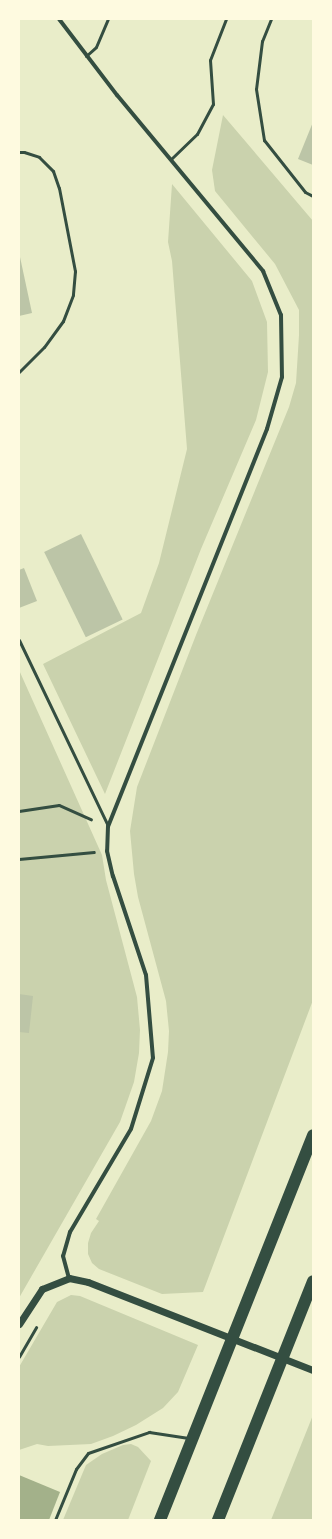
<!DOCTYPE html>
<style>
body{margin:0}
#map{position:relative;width:332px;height:1539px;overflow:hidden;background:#e9edc9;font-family:Ubuntu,sans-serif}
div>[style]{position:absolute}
.green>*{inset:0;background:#cad2ad}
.water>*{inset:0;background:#a3b18a}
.building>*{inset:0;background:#bcc5a7;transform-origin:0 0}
.path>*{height:2.5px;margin:-1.25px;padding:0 1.25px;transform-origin:1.25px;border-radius:1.25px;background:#344e41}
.service>*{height:3px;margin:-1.5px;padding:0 1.5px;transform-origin:1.5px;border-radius:1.5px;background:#344e41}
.minor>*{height:4px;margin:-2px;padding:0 2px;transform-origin:2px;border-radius:2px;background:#344e41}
.tertiary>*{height:7px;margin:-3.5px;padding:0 3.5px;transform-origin:3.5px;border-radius:3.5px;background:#344e41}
.motorway>*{height:12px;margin:-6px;padding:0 6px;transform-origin:6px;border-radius:6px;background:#344e41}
span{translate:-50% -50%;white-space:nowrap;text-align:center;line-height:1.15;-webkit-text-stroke:3.5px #fefae0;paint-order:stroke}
.frame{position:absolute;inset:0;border:20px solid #fefae0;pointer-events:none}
</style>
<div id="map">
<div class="green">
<div style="clip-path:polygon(223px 115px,313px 221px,313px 1000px,203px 1292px,162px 1294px,99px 1269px,92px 1263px,88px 1254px,88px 1243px,91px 1233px,99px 1221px,96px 1219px,151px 1121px,162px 1091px,168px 1052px,169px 1031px,166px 1001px,138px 897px,134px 874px,130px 831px,137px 787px,196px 635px,289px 407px,296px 383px,299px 335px,299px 310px,275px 264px,215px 191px,212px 170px)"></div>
<div style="clip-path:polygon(172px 184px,252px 281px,267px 322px,268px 372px,256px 420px,201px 549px,105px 794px,43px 664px,141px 613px,159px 563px,187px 449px,172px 261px,168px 242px)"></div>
<div style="clip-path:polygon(19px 670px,102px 855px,106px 880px,137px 997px,140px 1030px,139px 1053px,134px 1082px,120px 1122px,19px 1298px)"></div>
<div style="clip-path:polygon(71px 1295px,80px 1296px,198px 1345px,178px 1392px,163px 1408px,136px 1425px,113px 1436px,91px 1444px,48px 1446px,37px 1444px,19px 1450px,19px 1367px,57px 1302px)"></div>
<div style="clip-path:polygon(313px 1415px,313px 1520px,271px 1520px)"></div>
<div style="clip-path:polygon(131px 1444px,138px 1447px,151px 1461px,128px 1520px,63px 1520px,86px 1465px,102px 1454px,123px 1445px)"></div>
</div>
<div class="water">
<div style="clip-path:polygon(19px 1475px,60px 1492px,49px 1520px,19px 1520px)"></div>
</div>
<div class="building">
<div style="clip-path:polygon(313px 122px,313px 165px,298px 159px)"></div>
<div style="clip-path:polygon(20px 257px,32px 313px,19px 316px,19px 258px)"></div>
<div style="left:81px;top:534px;width:95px;height:41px;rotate:64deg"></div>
<div style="clip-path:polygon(24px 568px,37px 601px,19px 608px,19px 570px)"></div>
<div style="clip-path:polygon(19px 994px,33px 996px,29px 1033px,19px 1032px)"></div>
</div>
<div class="path">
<div style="left:19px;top:811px;width:40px;rotate:-8.5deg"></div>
<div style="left:59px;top:805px;width:35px;rotate:24deg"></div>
<div style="left:19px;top:859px;width:75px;rotate:-5.3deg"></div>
<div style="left:19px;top:1357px;width:34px;rotate:-60deg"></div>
</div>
<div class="service">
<div style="left:271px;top:19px;width:24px;rotate:112deg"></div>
<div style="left:262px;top:41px;width:48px;rotate:97.1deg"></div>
<div style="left:256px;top:89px;width:52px;rotate:81.1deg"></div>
<div style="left:264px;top:140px;width:66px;rotate:51.7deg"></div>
<div style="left:305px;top:192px;width:9px;rotate:27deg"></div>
<div style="left:86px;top:56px;width:13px;rotate:-42deg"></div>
<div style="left:96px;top:47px;width:30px;rotate:-67deg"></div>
<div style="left:19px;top:152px;width:5px"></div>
<div style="left:24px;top:152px;width:16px;rotate:18deg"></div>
<div style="left:39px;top:157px;width:20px;rotate:45deg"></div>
<div style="left:53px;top:171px;width:18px;rotate:71deg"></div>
<div style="left:59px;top:188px;width:85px;rotate:79.1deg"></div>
<div style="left:75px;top:271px;width:24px;rotate:95deg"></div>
<div style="left:73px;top:295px;width:28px;rotate:111deg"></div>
<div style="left:63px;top:321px;width:32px;rotate:126deg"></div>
<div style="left:44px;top:347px;width:35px;rotate:135deg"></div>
<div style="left:171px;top:159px;width:36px;rotate:-44deg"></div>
<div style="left:197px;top:134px;width:34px;rotate:-62deg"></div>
<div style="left:213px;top:104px;width:44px;rotate:-93.9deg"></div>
<div style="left:210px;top:60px;width:44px;rotate:-68.7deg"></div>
<div style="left:19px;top:640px;width:206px;rotate:64.4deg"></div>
<div style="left:55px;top:1520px;width:55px;rotate:-67.6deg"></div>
<div style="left:76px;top:1469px;width:20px;rotate:-53deg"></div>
<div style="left:88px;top:1453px;width:65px;rotate:-19deg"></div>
<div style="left:149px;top:1432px;width:40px;rotate:8.5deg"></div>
</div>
<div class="minor">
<div style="left:59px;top:19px;width:96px;rotate:52.7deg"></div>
<div style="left:117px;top:95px;width:229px;rotate:50.3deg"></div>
<div style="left:263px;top:271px;width:48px;rotate:67.8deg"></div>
<div style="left:281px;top:315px;width:62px;rotate:89.1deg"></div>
<div style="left:282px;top:377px;width:54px;rotate:106.1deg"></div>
<div style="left:267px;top:429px;width:428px;rotate:111.8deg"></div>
<div style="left:108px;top:826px;width:25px;rotate:92deg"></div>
<div style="left:107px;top:851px;width:26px;rotate:77deg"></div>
<div style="left:113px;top:876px;width:104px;rotate:71.6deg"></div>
<div style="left:146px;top:975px;width:83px;rotate:85.2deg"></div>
<div style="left:153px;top:1058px;width:74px;rotate:107.2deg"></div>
<div style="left:131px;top:1129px;width:120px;rotate:120.6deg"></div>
<div style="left:70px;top:1232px;width:25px;rotate:106deg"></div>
<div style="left:63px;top:1256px;width:23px;rotate:75deg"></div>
</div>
<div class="tertiary">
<div style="left:19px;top:1324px;width:42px;rotate:-56.7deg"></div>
<div style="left:42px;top:1289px;width:29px;rotate:-22deg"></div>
<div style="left:69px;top:1278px;width:19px;rotate:12deg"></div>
<div style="left:88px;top:1282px;width:242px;rotate:21.4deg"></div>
</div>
<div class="motorway">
<div style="left:160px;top:1520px;width:414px;rotate:-68.3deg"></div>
<div style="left:218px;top:1520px;width:257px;rotate:-68.3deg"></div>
</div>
<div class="frame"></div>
</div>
